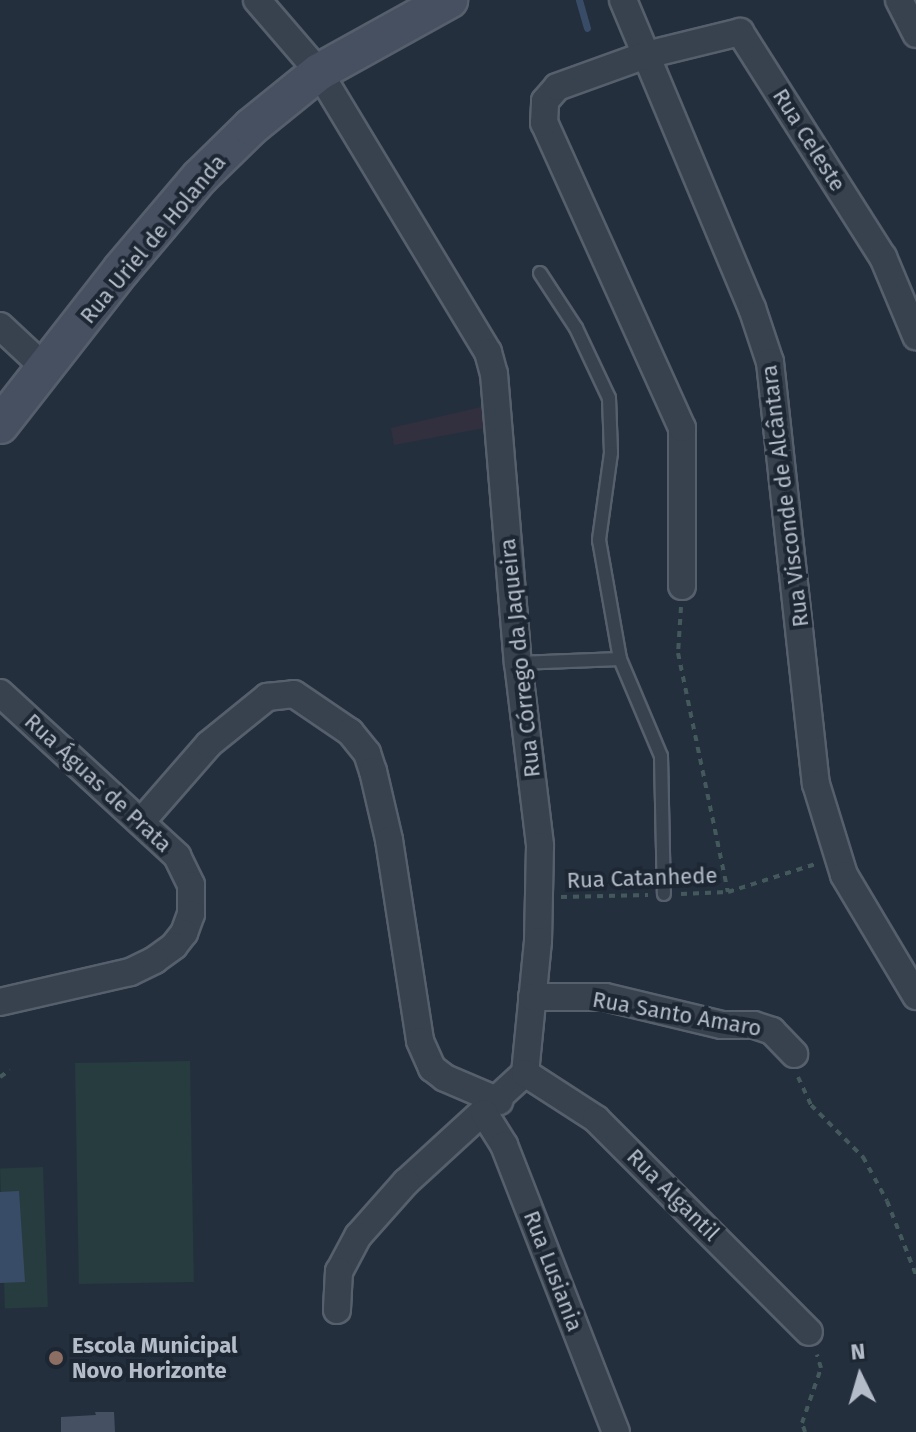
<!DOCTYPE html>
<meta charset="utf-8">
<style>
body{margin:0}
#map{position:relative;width:916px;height:1432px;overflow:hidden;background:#242f3e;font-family:"Fira Sans",sans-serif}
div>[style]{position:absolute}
.medical>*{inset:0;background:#32303f}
.green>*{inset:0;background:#263c3f;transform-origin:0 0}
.water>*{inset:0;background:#394c67}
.stream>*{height:7px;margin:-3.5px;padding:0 3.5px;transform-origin:3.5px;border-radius:3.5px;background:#394c67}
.building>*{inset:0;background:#455162}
.path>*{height:4px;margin-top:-2px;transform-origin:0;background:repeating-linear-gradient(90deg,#44595c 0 6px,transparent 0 12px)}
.roads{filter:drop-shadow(2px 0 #565f6c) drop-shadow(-2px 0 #565f6c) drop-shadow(0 2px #565f6c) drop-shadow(0 -2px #565f6c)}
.service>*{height:12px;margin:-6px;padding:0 6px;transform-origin:6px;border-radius:6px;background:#38414e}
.minor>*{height:26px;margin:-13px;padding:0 13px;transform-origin:13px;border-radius:13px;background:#38414e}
.secondary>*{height:36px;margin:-18px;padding:0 18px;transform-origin:18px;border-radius:18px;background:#465061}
.dots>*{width:22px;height:22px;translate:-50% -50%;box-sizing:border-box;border:4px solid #1d2633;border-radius:50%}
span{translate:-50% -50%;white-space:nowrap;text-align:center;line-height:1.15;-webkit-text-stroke:8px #1d2633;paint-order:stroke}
.street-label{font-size:22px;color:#b4bcc9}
.poi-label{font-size:22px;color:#b4bcc9;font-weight:700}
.left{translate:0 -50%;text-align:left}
.north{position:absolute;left:820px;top:1336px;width:80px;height:80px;-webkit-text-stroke:6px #1d2633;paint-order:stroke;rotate:355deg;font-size:22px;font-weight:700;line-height:32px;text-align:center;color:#b4bcc9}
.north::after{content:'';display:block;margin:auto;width:28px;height:36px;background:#b4bcc9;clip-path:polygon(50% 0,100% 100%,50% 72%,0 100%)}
</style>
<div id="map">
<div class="medical">
<div style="clip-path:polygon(481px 407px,484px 428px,394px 445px,391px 428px)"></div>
</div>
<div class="green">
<div style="left:190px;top:1061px;width:221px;height:115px;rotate:89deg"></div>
<div style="left:43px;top:1167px;width:140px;height:43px;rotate:88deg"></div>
</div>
<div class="water">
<div style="clip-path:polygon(19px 1191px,25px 1282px,0 1283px,0 1192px)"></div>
</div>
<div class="stream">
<div style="left:579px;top:0;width:29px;rotate:74deg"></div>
</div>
<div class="building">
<div style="clip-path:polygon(95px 1412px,114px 1412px,115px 1432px,61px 1432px,61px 1417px,96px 1415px)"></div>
</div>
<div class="path">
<div style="left:681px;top:607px;width:46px;rotate:93.7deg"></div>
<div style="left:678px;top:653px;width:244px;rotate:78.2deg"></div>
<div style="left:681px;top:894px;width:47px;rotate:-2.4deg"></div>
<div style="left:728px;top:892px;width:92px;rotate:-17.7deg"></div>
<div style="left:561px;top:897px;width:87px;rotate:-1.3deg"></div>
<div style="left:0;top:1077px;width:12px;rotate:-35deg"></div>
<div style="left:798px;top:1077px;width:31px;rotate:65deg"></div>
<div style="left:811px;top:1105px;width:74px;rotate:45deg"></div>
<div style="left:863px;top:1157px;width:50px;rotate:61.4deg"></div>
<div style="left:887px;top:1201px;width:79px;rotate:68.6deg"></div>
<div style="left:805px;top:1432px;width:9px;rotate:-108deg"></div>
<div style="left:802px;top:1423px;width:58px;rotate:-70.9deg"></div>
<div style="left:821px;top:1368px;width:14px;rotate:-107deg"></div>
</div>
<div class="roads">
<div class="service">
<div style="left:540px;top:273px;width:66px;rotate:56.8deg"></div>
<div style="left:576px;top:328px;width:77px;rotate:64.8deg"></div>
<div style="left:609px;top:398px;width:55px;rotate:87.9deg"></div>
<div style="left:611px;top:453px;width:88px;rotate:97.9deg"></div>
<div style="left:599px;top:540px;width:121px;rotate:80deg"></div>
<div style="left:620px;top:659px;width:105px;rotate:67.1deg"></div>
<div style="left:661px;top:756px;width:138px;rotate:88.8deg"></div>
<div style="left:518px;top:663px;width:102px;rotate:-2.2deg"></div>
</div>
<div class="minor">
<div style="left:257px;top:0;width:95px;rotate:49.3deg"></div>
<div style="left:319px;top:72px;width:327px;rotate:58.9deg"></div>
<div style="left:488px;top:352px;width:23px;rotate:75deg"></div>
<div style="left:494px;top:374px;width:290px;rotate:85.3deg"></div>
<div style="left:518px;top:663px;width:184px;rotate:83.1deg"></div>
<div style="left:540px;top:846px;width:95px;rotate:91.2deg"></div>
<div style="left:538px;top:941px;width:133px;rotate:95.6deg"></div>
<div style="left:525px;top:1073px;width:161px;rotate:137.5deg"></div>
<div style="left:406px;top:1182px;width:72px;rotate:131.6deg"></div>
<div style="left:358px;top:1236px;width:40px;rotate:118deg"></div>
<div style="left:339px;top:1271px;width:39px;rotate:93deg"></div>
<div style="left:623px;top:0;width:334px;rotate:67.3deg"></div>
<div style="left:752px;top:308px;width:57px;rotate:71.6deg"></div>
<div style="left:770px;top:362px;width:424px;rotate:83.8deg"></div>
<div style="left:816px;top:784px;width:95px;rotate:72.9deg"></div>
<div style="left:844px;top:875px;width:141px;rotate:59.2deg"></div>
<div style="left:899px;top:0;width:38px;rotate:63deg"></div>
<div style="left:0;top:326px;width:63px;rotate:43.1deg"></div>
<div style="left:682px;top:586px;width:158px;rotate:-90deg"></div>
<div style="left:682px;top:428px;width:335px;rotate:-114.3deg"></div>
<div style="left:544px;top:123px;width:22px;rotate:-87deg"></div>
<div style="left:545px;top:101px;width:18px;rotate:-49deg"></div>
<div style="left:557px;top:87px;width:95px;rotate:-19.8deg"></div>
<div style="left:646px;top:55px;width:97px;rotate:-13.7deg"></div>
<div style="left:740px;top:32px;width:267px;rotate:57.6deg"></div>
<div style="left:883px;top:257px;width:86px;rotate:67.3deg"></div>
<div style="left:0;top:693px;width:241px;rotate:42.6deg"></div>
<div style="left:177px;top:856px;width:32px;rotate:64deg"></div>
<div style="left:191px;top:885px;width:29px;rotate:90deg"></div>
<div style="left:191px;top:914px;width:20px;rotate:110deg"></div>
<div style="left:184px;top:933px;width:16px;rotate:128deg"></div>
<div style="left:174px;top:946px;width:24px;rotate:144deg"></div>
<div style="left:155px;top:960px;width:28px;rotate:154deg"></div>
<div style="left:130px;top:972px;width:133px;rotate:167deg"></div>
<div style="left:141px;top:822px;width:103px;rotate:-48.9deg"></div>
<div style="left:209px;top:744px;width:75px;rotate:-39deg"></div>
<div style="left:267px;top:697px;width:27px;rotate:-6deg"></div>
<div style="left:294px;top:694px;width:68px;rotate:34.2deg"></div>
<div style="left:350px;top:732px;width:27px;rotate:51deg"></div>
<div style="left:367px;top:753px;width:19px;rotate:72deg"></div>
<div style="left:373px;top:771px;width:71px;rotate:76.9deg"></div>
<div style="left:389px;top:840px;width:203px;rotate:81.2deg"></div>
<div style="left:420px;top:1041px;width:30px;rotate:66deg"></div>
<div style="left:432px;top:1068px;width:16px;rotate:38deg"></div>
<div style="left:445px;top:1078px;width:59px;rotate:23.1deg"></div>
<div style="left:532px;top:997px;width:73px"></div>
<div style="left:605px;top:997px;width:120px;rotate:13.5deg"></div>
<div style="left:722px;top:1025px;width:32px"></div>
<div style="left:754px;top:1025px;width:19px;rotate:18deg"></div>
<div style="left:772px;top:1031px;width:32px;rotate:46deg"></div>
<div style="left:525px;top:1073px;width:85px;rotate:32.9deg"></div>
<div style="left:596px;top:1119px;width:301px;rotate:45deg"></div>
<div style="left:484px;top:1113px;width:38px;rotate:58deg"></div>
<div style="left:504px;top:1145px;width:308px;rotate:68.7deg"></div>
</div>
<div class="secondary">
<div style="left:0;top:425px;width:197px;rotate:-52deg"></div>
<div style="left:121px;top:270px;width:122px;rotate:-49.7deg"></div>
<div style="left:200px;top:177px;width:71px;rotate:-44.4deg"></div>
<div style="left:251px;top:127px;width:87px;rotate:-39deg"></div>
<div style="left:319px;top:72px;width:149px;rotate:-29deg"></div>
</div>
</div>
<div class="dots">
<div style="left:56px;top:1358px;background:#8d6e63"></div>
</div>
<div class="street-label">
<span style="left:809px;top:140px;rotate:58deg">Rua Celeste</span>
<span style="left:153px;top:239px;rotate:-50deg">Rua Uriel de Holanda</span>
<span style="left:785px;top:496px;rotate:-97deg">Rua Visconde de Alcântara</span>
<span style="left:520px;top:658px;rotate:-96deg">Rua Córrego da Jaqueira</span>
<span style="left:98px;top:783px;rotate:43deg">Rua Águas de Prata</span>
<span style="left:642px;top:878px;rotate:-2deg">Rua Catanhede</span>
<span style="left:677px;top:1014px;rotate:10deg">Rua Santo Amaro</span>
<span style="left:673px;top:1195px;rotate:45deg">Rua Algantil</span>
<span style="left:553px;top:1271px;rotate:69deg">Rua Lusiania</span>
</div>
<div class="poi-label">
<span class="left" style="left:72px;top:1358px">Escola Municipal<br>Novo Horizonte</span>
</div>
<div class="north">N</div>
</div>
